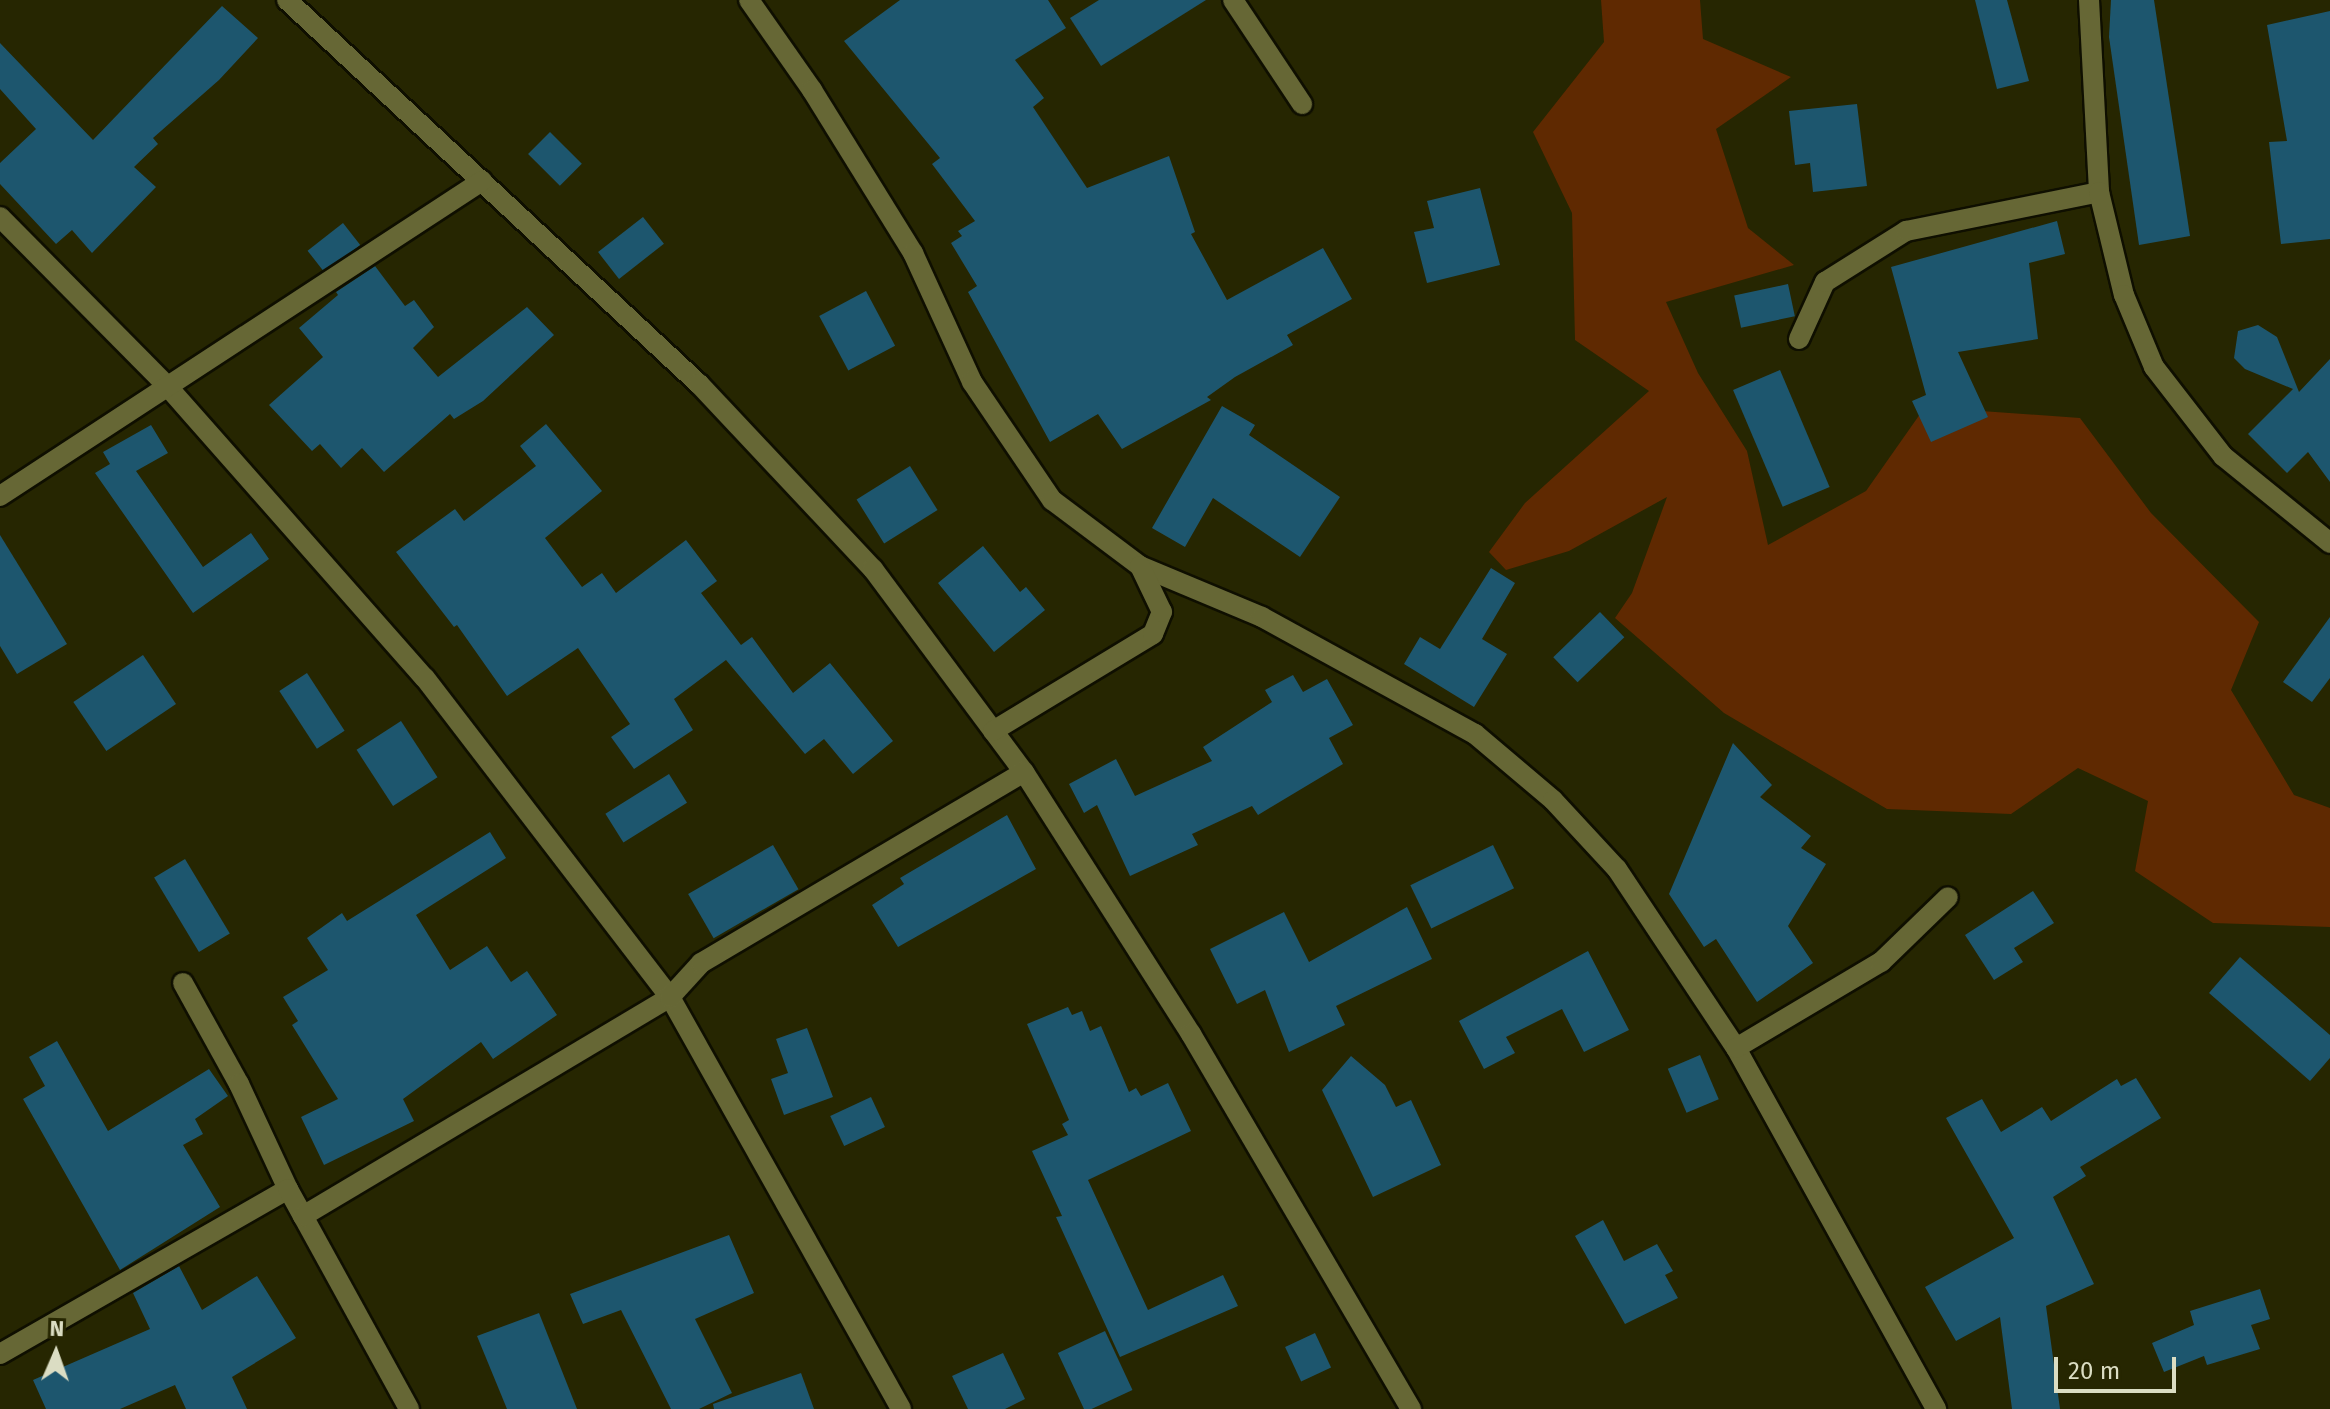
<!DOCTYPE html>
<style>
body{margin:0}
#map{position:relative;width:2330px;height:1409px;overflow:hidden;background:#262601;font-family:"Fira Sans",sans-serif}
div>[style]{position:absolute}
.green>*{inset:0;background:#5f2901}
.building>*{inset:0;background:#1d566e;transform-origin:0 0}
.roads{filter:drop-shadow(2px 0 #0f0f00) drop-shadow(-2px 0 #0f0f00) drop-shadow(0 2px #0f0f00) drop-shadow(0 -2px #0f0f00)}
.street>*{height:20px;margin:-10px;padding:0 10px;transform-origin:10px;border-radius:10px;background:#666735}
.secondary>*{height:20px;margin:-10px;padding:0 10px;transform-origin:10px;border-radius:10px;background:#666735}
span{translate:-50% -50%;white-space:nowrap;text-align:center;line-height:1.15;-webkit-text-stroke:6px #262601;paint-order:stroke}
.north{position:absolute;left:16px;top:1313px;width:80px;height:80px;-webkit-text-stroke:6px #262601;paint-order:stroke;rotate:2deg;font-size:22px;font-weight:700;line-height:32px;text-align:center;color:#dbddc3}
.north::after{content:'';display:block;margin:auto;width:28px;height:36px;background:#dbddc3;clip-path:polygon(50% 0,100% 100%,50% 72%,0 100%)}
.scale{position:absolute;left:2054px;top:1357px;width:122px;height:36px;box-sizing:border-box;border:4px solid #dbddc3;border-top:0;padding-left:10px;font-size:24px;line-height:28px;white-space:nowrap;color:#dbddc3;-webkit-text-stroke:6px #262601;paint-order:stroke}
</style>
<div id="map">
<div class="green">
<div style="clip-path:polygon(1601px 0,1700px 0,1703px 39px,1791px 77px,1716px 129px,1748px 228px,1794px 265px,1666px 302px,1698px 373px,1747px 451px,1768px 545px,1866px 491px,1925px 407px,2080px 418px,2151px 513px,2259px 622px,2231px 690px,2294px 795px,2330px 808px,2330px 927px,2213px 923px,2135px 871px,2148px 801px,2078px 768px,2011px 814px,1887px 809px,1724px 713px,1615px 618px,1632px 593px,1667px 497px,1569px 551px,1506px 570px,1489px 552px,1525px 503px,1649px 391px,1575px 340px,1572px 213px,1533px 132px,1604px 42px)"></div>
</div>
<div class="building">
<div style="clip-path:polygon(900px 0,1048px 0,1066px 28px,1015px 60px,1044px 98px,1033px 107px,1087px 188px,1169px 156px,1195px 232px,1191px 234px,1227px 300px,1323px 248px,1352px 299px,1287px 335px,1293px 345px,1235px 377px,1207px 397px,1211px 400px,1122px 449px,1098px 414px,1050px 442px,968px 292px,977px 286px,951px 243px,962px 236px,958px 231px,975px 221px,932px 164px,940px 158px,844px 41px)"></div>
<div style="clip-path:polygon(1099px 0,1206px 0,1101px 66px,1070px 18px)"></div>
<div style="clip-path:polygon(1975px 0,2007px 0,2029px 81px,1997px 89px)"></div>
<div style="clip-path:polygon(2111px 0,2154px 0,2190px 236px,2139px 245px,2109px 37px)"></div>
<div style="clip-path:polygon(222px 6px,258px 38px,219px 80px,153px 138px,158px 144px,134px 167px,156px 187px,92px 253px,72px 230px,56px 244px,0 184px,0 163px,36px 129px,0 89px,0 43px,93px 140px)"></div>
<div style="clip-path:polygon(2330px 11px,2330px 239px,2281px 244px,2269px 142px,2287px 141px,2267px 25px)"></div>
<div style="clip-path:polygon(1857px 104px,1867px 186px,1813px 192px,1810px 163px,1795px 165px,1789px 111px)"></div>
<div style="left:550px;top:132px;width:45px;height:31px;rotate:45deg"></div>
<div style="clip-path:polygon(1480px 188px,1500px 265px,1427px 283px,1414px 232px,1434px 228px,1427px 201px)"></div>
<div style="left:643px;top:217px;width:34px;height:57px;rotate:52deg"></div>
<div style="clip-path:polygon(2057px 221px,2065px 254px,2029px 263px,2038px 339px,1958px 352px,1988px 417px,1931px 442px,1912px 401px,1926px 395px,1891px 267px)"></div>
<div style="left:343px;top:223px;width:28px;height:45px;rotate:52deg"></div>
<div style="clip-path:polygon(375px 266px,405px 306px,414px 300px,434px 327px,413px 348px,438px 377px,527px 307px,554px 335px,483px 401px,454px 419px,450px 414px,384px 472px,362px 448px,341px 468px,320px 444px,312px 451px,269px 405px,323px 357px,299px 328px,338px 295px,336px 292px)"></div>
<div style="left:1788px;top:284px;width:33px;height:55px;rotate:78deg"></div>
<div style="left:866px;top:291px;width:62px;height:53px;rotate:62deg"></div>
<div style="clip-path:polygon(2258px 325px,2277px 337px,2299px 392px,2330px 359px,2330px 482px,2308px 452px,2287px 473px,2248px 434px,2293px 389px,2245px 369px,2234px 358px,2238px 331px)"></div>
<div style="left:1780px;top:370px;width:127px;height:51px;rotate:67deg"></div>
<div style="clip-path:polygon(1222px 406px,1255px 425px,1249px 435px,1340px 497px,1300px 557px,1213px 498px,1185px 547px,1152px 528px)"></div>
<div style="clip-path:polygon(546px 424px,602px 491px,545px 538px,582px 587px,602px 573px,616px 593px,686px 540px,717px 581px,701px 593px,741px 645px,752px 637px,793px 693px,830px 663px,893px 741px,853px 774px,824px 739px,805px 754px,726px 660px,674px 699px,693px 730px,634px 769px,611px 737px,630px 724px,578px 648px,507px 696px,457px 625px,454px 627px,396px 552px,455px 509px,464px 521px,536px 466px,520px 446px)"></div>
<div style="clip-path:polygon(151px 425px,168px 453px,136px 471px,203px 567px,251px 533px,269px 559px,193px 613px,95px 473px,110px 464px,103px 452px)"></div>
<div style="left:910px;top:466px;width:52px;height:63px;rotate:58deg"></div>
<div style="clip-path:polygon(0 535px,67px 644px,17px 674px,0 646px)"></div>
<div style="clip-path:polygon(983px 546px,1020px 592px,1026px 587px,1045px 610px,994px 652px,938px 583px)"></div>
<div style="clip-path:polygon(1491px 568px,1515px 583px,1482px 639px,1507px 654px,1474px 707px,1404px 664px,1420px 637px,1440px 649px)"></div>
<div style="left:1600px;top:612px;width:35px;height:65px;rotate:46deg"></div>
<div style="clip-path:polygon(2330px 617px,2330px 678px,2312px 702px,2283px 682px)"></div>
<div style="left:143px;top:655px;width:59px;height:84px;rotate:56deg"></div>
<div style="left:307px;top:673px;width:69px;height:33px;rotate:57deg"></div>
<div style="clip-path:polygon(1293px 675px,1303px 692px,1327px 679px,1353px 725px,1329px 738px,1343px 764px,1258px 815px,1252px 806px,1192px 834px,1198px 845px,1130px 876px,1097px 805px,1084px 813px,1069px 784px,1116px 759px,1135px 796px,1212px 761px,1203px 747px,1272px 702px,1265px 690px)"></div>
<div style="left:401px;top:721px;width:67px;height:53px;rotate:57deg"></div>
<div style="clip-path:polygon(1733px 743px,1772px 785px,1760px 797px,1811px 836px,1801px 848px,1826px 864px,1788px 926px,1813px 963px,1757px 1002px,1716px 939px,1704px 947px,1669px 894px)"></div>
<div style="left:669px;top:774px;width:34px;height:75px;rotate:58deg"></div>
<div style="clip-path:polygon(1007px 815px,1036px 869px,898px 947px,872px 905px,904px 884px,900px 878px)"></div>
<div style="clip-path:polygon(490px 832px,506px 858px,416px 915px,450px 970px,487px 946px,511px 982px,527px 971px,557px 1015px,493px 1059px,481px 1042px,403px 1099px,414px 1121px,324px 1165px,301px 1117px,338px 1099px,292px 1025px,298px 1021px,283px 997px,328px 970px,307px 938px,342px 913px,347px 921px)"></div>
<div style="left:773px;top:845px;width:51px;height:98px;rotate:60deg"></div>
<div style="left:1493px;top:845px;width:48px;height:92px;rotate:64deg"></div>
<div style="left:185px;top:859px;width:87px;height:36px;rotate:59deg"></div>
<div style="clip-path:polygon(2033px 891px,2054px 923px,2014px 948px,2023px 962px,1994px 980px,1965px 935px)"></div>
<div style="clip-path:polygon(1407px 907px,1432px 959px,1336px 1006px,1345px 1025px,1289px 1052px,1265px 990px,1237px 1004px,1210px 949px,1284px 912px,1309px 962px)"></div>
<div style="clip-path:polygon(1588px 951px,1629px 1030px,1584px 1052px,1562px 1009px,1506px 1037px,1515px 1053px,1484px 1069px,1459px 1021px)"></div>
<div style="clip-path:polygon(2240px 957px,2330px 1035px,2330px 1058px,2310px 1081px,2209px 993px)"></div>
<div style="clip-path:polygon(1068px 1007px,1072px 1015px,1082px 1011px,1090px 1031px,1101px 1026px,1129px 1092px,1136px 1088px,1141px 1096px,1168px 1083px,1191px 1131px,1088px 1180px,1148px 1310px,1223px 1275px,1238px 1306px,1120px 1357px,1056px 1217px,1062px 1216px,1032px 1151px,1068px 1135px,1062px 1124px,1069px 1120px,1027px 1024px)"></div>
<div style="clip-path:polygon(807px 1028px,833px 1097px,784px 1115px,771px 1079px,788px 1073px,776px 1039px)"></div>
<div style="clip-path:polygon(57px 1041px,108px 1131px,209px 1069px,228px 1096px,195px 1119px,203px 1134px,183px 1145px,220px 1207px,120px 1270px,23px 1099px,45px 1086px,29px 1057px)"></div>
<div style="left:1700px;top:1055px;width:48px;height:35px;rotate:67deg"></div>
<div style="clip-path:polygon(1351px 1056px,1385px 1085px,1396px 1107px,1411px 1100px,1441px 1165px,1373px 1197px,1322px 1090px)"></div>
<div style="clip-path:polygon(2136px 1078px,2161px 1118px,2080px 1167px,2086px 1176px,2053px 1197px,2094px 1284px,2046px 1306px,2060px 1409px,2012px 1409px,2000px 1317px,1956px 1341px,1925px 1287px,2014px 1238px,1946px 1118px,1982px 1099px,2001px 1132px,2042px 1107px,2051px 1121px,2117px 1079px,2121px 1086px)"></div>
<div style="left:871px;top:1097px;width:33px;height:45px;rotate:65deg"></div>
<div style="clip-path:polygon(1603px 1220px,1624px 1261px,1657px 1244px,1673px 1271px,1665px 1275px,1678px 1298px,1625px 1324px,1575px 1236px)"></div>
<div style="clip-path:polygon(729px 1235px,754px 1293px,695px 1319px,732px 1393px,699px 1409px,671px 1409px,621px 1310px,583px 1324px,570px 1294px)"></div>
<div style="clip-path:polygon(179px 1266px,202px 1310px,257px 1276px,296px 1338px,232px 1377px,247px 1409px,186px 1409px,175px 1385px,120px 1409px,46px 1409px,33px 1380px,150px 1329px,133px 1293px)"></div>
<div style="clip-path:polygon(2260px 1289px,2270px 1319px,2251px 1325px,2260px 1349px,2207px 1365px,2204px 1356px,2164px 1372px,2152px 1343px,2194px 1325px,2190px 1311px)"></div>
<div style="clip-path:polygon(539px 1313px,577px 1409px,507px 1409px,477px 1336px)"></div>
<div style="left:1105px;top:1331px;width:65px;height:52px;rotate:65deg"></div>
<div style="left:1315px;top:1333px;width:38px;height:33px;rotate:65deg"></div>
<div style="clip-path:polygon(1003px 1353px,1025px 1399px,1005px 1409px,968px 1409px,952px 1376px)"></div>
<div style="clip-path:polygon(801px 1373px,814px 1409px,714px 1409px,713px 1404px)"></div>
</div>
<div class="roads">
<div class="street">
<div style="left:287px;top:0;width:563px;rotate:42.99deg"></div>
<div style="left:699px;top:384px;width:254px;rotate:46.8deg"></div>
<div style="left:873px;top:569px;width:253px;rotate:53.4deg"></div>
<div style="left:1024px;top:772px;width:311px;rotate:57.5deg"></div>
<div style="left:1191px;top:1034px;width:435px;rotate:59.6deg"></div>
<div style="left:749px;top:0;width:110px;rotate:55deg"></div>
<div style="left:812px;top:90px;width:192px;rotate:58.2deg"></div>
<div style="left:913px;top:253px;width:142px;rotate:65.4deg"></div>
<div style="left:972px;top:382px;width:143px;rotate:55.9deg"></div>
<div style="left:1052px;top:500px;width:110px;rotate:36.9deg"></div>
<div style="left:1140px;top:566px;width:132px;rotate:22.7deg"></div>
<div style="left:1262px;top:617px;width:243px;rotate:28.8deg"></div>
<div style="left:1475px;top:734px;width:102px;rotate:40.2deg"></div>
<div style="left:1553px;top:800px;width:94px;rotate:47.2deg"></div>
<div style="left:1617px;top:869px;width:215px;rotate:56.4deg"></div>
<div style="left:1736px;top:1048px;width:413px;rotate:61deg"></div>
<div style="left:1233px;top:0;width:125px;rotate:56.4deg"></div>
<div style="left:0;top:217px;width:239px;rotate:45.3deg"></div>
<div style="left:168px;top:387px;width:388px;rotate:48.6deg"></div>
<div style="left:425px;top:678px;width:402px;rotate:52.5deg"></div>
<div style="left:670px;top:997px;width:472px;rotate:60.7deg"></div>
<div style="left:1799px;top:339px;width:63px;rotate:-65.5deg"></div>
<div style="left:1825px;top:282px;width:96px;rotate:-32.2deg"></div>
<div style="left:1906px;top:231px;width:197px;rotate:-11.4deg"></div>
<div style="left:0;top:496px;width:576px;rotate:-33.17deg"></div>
<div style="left:993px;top:731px;width:187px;rotate:-31.2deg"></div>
<div style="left:1153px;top:634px;width:24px;rotate:-68deg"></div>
<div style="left:1162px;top:612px;width:51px;rotate:-115.6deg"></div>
<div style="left:183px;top:983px;width:115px;rotate:61deg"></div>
<div style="left:239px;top:1084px;width:116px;rotate:65deg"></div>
<div style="left:1736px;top:1048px;width:169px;rotate:-30.7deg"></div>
<div style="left:1881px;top:962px;width:93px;rotate:-44.1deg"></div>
<div style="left:303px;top:1216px;width:220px;rotate:61.2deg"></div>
<div style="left:0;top:1354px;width:332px;rotate:-29.8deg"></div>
<div style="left:288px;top:1189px;width:31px;rotate:61deg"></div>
<div style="left:303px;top:1216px;width:427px;rotate:-30.8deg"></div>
<div style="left:670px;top:997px;width:46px;rotate:-47.6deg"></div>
<div style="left:701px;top:963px;width:375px;rotate:-30.6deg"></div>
</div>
<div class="secondary">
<div style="left:2089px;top:0;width:192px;rotate:87deg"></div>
<div style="left:2099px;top:192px;width:106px;rotate:76.4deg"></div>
<div style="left:2124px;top:295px;width:78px;rotate:67.4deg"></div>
<div style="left:2154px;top:367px;width:113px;rotate:52.2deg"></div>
<div style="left:2223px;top:456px;width:138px;rotate:39.1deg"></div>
</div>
</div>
<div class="north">N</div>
<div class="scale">20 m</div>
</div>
